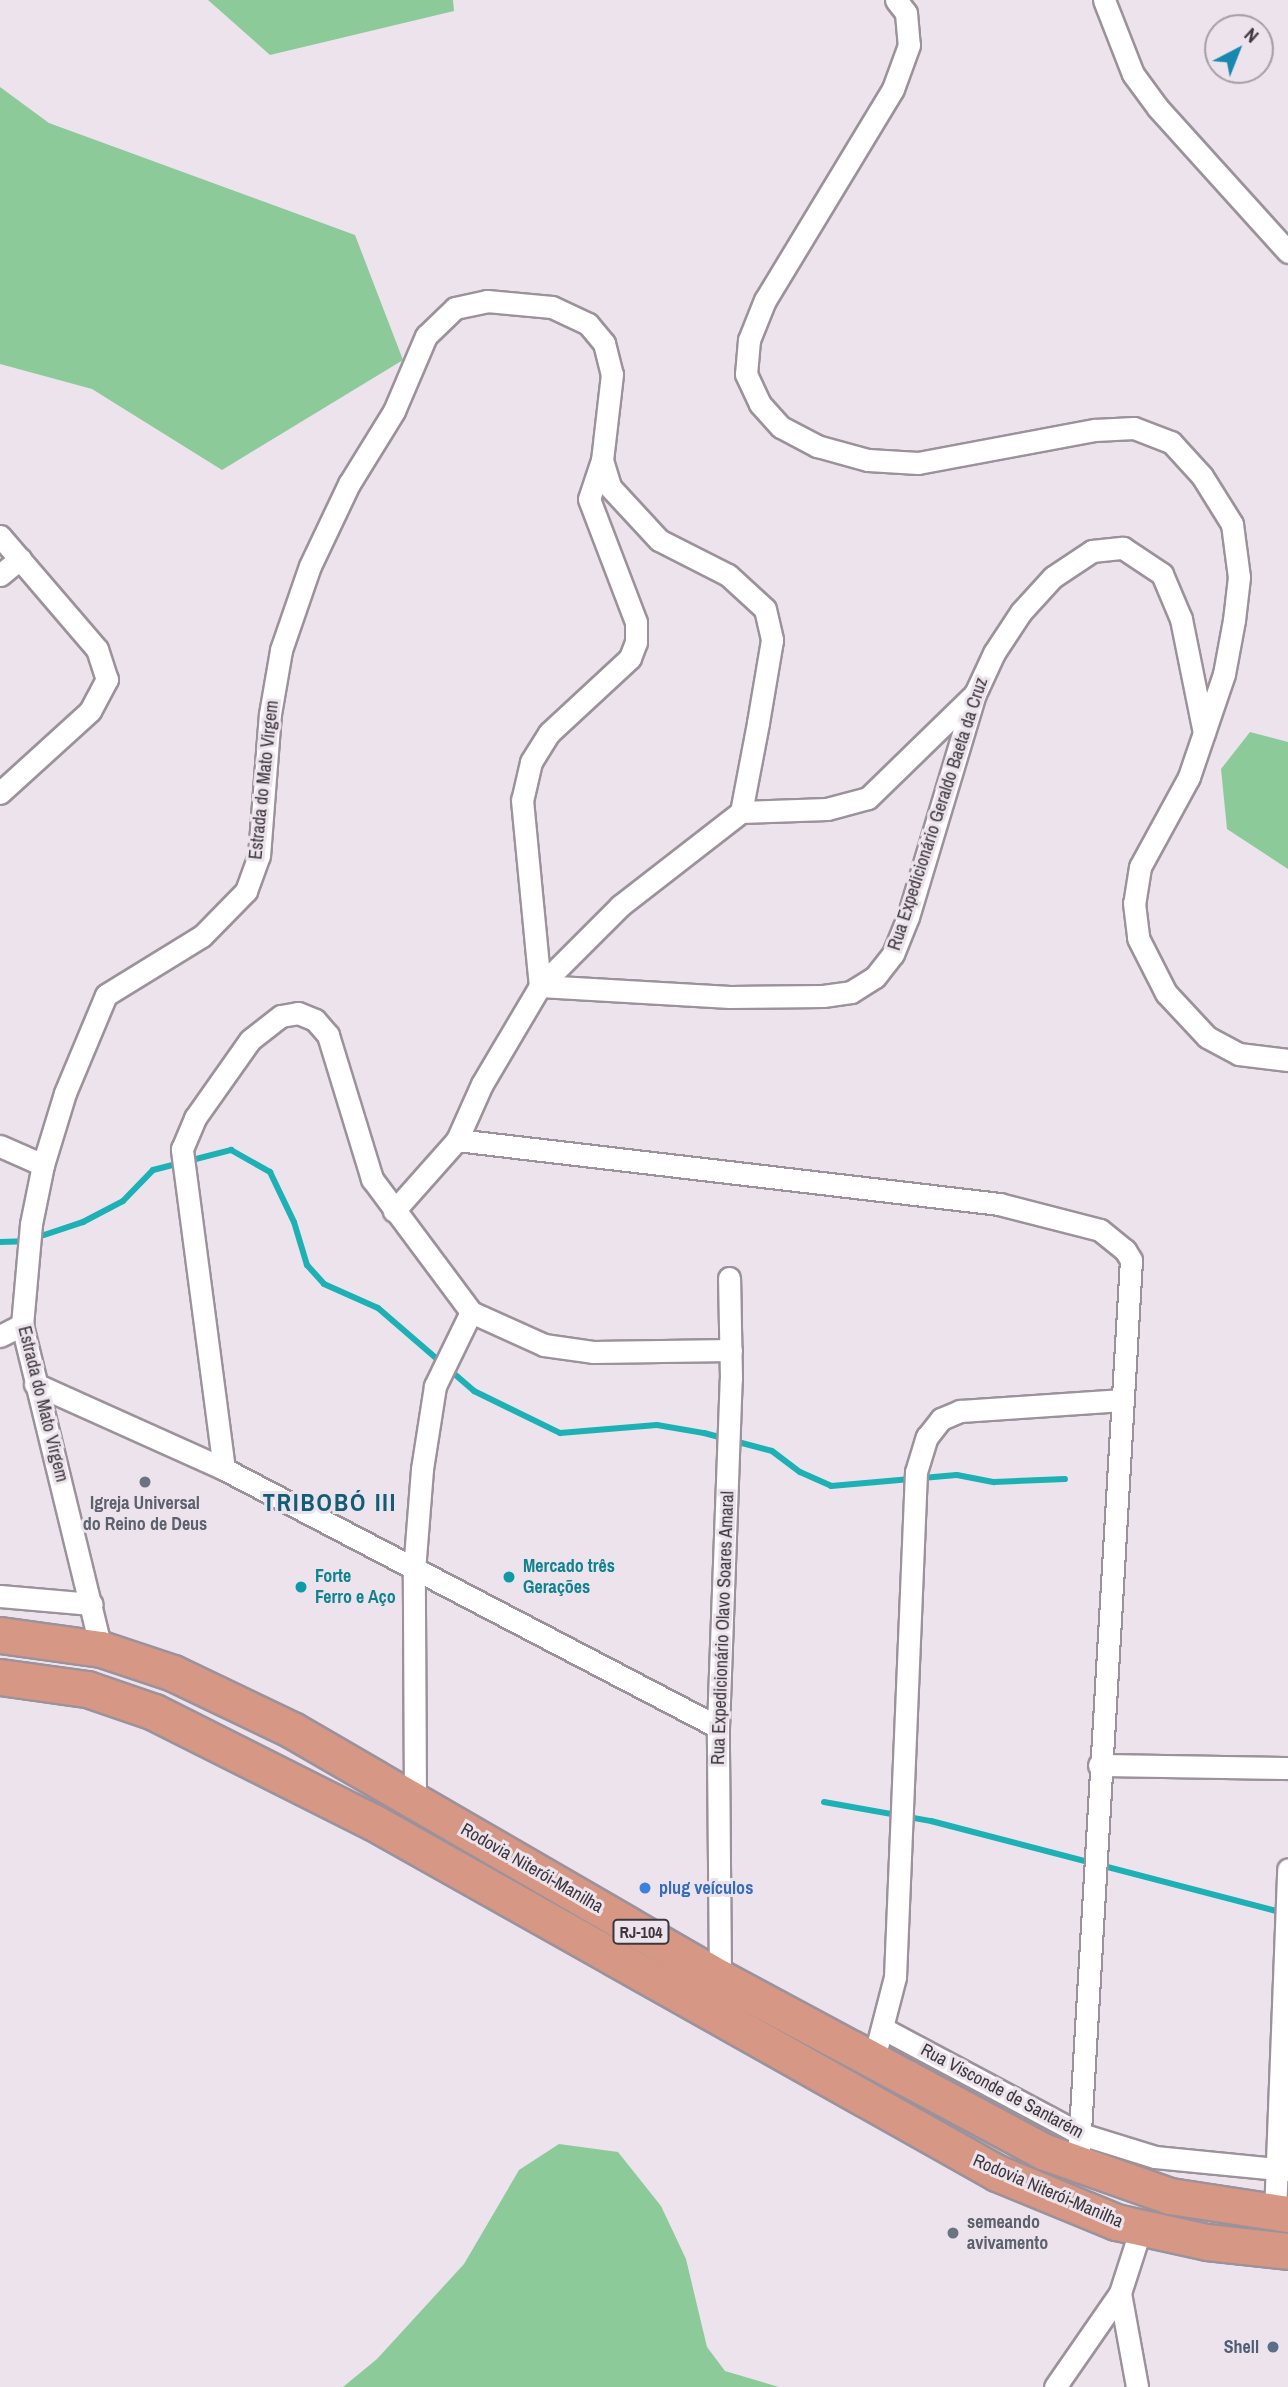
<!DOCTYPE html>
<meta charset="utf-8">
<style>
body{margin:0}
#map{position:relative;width:1288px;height:2387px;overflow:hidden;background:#ede3ec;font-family:"Archivo Narrow",sans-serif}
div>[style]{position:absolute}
.green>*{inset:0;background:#8ccb99}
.stream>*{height:6px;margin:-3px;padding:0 3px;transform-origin:3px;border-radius:3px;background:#1db1b5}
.roads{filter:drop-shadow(2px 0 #9c929b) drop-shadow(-2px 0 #9c929b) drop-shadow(0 2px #9c929b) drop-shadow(0 -2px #9c929b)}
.minor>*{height:21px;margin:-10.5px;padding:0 10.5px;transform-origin:10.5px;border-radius:10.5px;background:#fff}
.trunk>*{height:35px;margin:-17.5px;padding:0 17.5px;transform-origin:17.5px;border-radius:17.5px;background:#d69884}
.dots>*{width:19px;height:19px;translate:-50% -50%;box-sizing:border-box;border:4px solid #ede3ec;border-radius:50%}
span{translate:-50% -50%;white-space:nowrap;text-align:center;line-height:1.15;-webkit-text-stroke:6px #ede3ec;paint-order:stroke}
.shield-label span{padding:2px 5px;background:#ede3ec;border:2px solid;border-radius:5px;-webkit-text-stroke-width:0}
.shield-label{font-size:16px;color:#3b373b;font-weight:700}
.street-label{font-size:18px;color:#3b373b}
.worship-label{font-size:18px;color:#5b616d;font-weight:700}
.left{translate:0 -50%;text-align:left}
.culture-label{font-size:18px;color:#0d838f;font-weight:700}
.shop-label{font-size:18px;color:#366cbe;font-weight:700}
.service-label{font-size:18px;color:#4e5e75;font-weight:700}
.right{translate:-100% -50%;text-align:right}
.district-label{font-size:24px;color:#115d76;font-weight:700;letter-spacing:2px}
.north{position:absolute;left:1204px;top:14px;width:70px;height:70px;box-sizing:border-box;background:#ede3ec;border:2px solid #a69ea5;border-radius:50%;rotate:42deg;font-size:19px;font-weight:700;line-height:28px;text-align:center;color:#3b373b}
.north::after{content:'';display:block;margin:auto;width:24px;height:32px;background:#1789ae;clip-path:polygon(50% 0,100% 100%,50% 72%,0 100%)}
</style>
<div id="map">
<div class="green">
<div style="clip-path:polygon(208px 0,453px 0,454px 11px,270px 55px)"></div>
<div style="clip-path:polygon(0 87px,49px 123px,355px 235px,403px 360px,222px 470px,92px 389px,0 364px)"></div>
<div style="clip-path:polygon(1250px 732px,1288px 742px,1288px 869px,1227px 829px,1221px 769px)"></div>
<div style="clip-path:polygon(559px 2144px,618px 2152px,661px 2206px,686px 2259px,707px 2347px,725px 2371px,779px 2387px,343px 2387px,377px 2359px,464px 2264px,519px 2170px)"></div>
</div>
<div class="stream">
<div style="left:35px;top:1238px;width:51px;rotate:-18.4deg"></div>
<div style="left:83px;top:1222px;width:45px;rotate:-27.7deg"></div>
<div style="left:123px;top:1201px;width:43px;rotate:-45.9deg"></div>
<div style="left:153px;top:1170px;width:81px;rotate:-14.4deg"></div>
<div style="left:231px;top:1150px;width:45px;rotate:29.4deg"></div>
<div style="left:270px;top:1172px;width:55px;rotate:64.4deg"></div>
<div style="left:294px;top:1222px;width:45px;rotate:73.2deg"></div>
<div style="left:307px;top:1265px;width:25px;rotate:48deg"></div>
<div style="left:324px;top:1284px;width:59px;rotate:24deg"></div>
<div style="left:378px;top:1308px;width:127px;rotate:40.8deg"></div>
<div style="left:474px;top:1391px;width:96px;rotate:26deg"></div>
<div style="left:560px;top:1433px;width:97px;rotate:-4.7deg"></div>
<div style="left:657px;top:1425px;width:48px;rotate:9.7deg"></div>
<div style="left:704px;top:1433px;width:70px;rotate:14.8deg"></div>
<div style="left:772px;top:1451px;width:35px;rotate:37deg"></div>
<div style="left:800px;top:1472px;width:34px;rotate:24deg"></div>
<div style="left:831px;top:1486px;width:126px;rotate:-5deg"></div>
<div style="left:957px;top:1475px;width:38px;rotate:11deg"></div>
<div style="left:994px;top:1482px;width:71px;rotate:-2.4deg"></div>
<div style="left:0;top:1242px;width:25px;rotate:-2deg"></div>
<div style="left:824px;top:1802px;width:109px;rotate:10.1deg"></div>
<div style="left:931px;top:1821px;width:362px;rotate:14.6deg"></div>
</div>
<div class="roads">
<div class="minor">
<div style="left:896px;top:0;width:16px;rotate:52deg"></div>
<div style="left:906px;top:13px;width:32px;rotate:85deg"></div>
<div style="left:909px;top:45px;width:47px;rotate:110deg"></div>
<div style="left:893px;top:89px;width:247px;rotate:121.2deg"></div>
<div style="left:765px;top:300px;width:43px;rotate:111.8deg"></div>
<div style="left:749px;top:340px;width:34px;rotate:95deg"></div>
<div style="left:746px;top:374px;width:33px;rotate:65deg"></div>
<div style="left:760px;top:404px;width:31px;rotate:48deg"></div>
<div style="left:781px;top:427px;width:41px;rotate:27.8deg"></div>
<div style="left:817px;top:446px;width:53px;rotate:15.4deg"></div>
<div style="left:868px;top:460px;width:50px;rotate:3.4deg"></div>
<div style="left:918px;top:463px;width:180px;rotate:-10.6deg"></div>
<div style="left:1095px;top:430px;width:39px;rotate:-3deg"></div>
<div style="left:1134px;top:428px;width:40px;rotate:21deg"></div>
<div style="left:1171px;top:442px;width:46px;rotate:47.6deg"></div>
<div style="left:1202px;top:476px;width:57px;rotate:58deg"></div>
<div style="left:1232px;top:524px;width:53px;rotate:82.5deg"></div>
<div style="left:1239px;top:577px;width:43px;rotate:96.6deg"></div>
<div style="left:1234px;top:620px;width:55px;rotate:100.5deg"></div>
<div style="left:1224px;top:674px;width:109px;rotate:108.8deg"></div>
<div style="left:1189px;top:777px;width:102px;rotate:118.6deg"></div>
<div style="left:1140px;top:867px;width:36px;rotate:99deg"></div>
<div style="left:1134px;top:903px;width:35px;rotate:83deg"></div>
<div style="left:1138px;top:938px;width:62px;rotate:63deg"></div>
<div style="left:1166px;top:993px;width:60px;rotate:47deg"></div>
<div style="left:1207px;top:1037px;width:36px;rotate:28deg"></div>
<div style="left:1239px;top:1054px;width:49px;rotate:7deg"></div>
<div style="left:1104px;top:0;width:79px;rotate:68.6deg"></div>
<div style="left:1133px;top:74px;width:42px;rotate:53.7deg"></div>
<div style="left:1158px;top:108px;width:194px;rotate:47.9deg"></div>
<div style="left:602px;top:460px;width:41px;rotate:108.4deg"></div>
<div style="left:589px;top:499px;width:132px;rotate:69.1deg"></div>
<div style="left:636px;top:622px;width:20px;rotate:90deg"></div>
<div style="left:636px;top:642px;width:17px;rotate:111deg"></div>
<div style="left:630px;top:658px;width:110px;rotate:137.2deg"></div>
<div style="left:549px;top:733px;width:34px;rotate:122deg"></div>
<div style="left:531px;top:762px;width:39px;rotate:103deg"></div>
<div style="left:522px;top:800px;width:187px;rotate:84.5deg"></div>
<div style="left:540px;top:986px;width:190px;rotate:3.3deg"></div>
<div style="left:730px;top:997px;width:93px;rotate:-0.6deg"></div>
<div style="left:823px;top:996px;width:28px;rotate:-8deg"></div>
<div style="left:851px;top:992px;width:28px;rotate:-32deg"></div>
<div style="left:875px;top:977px;width:29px;rotate:-52deg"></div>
<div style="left:893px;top:954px;width:40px;rotate:-68deg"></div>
<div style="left:908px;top:917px;width:233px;rotate:-73.3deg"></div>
<div style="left:975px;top:694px;width:45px;rotate:-65.1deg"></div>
<div style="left:994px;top:653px;width:49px;rotate:-56.6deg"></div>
<div style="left:1021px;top:612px;width:47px;rotate:-47.6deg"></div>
<div style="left:1053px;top:577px;width:47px;rotate:-33.7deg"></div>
<div style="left:1092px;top:551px;width:31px;rotate:-6deg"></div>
<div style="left:1123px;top:548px;width:47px;rotate:33.7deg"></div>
<div style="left:1162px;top:574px;width:49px;rotate:67.1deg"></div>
<div style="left:1181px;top:619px;width:116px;rotate:78.6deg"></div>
<div style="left:0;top:536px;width:149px;rotate:49.4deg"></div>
<div style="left:97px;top:649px;width:32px;rotate:72deg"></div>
<div style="left:107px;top:679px;width:36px;rotate:118deg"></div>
<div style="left:90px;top:711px;width:122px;rotate:137.7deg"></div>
<div style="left:0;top:575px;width:26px;rotate:-39deg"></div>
<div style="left:741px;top:812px;width:86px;rotate:-2deg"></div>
<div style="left:827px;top:809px;width:42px;rotate:-15deg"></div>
<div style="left:868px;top:798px;width:145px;rotate:-44.2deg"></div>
<div style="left:457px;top:1140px;width:546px;rotate:6.73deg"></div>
<div style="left:999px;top:1204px;width:104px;rotate:14.4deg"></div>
<div style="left:1100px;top:1230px;width:32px;rotate:39deg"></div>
<div style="left:1125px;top:1250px;width:12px;rotate:59deg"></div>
<div style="left:1131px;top:1260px;width:908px;rotate:93.35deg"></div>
<div style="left:0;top:1146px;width:47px;rotate:23.8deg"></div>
<div style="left:0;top:1336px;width:25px;rotate:-27deg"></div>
<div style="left:35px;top:1384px;width:207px;rotate:24.2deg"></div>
<div style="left:224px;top:1469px;width:557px;rotate:27.58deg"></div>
<div style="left:224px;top:1469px;width:323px;rotate:-97.5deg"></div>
<div style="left:182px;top:1149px;width:34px;rotate:-67deg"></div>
<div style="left:195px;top:1118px;width:95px;rotate:-54.8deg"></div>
<div style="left:250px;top:1040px;width:39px;rotate:-38deg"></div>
<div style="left:281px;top:1016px;width:17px;rotate:-10deg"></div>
<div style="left:298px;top:1013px;width:18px;rotate:22deg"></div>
<div style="left:315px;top:1020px;width:20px;rotate:49deg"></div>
<div style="left:328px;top:1035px;width:151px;rotate:73deg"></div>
<div style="left:372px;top:1179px;width:166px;rotate:53.3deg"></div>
<div style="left:471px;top:1312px;width:80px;rotate:24.3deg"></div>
<div style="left:544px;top:1345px;width:49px;rotate:8.1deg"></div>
<div style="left:593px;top:1352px;width:138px;rotate:-0.8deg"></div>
<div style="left:0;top:1596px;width:92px;rotate:5deg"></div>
<div style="left:101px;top:1649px;width:333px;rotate:-103.7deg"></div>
<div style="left:22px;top:1325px;width:101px;rotate:-84.9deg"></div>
<div style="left:31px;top:1224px;width:60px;rotate:-78.5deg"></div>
<div style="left:43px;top:1165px;width:75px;rotate:-73deg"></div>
<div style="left:65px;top:1093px;width:106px;rotate:-67.3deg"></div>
<div style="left:106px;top:995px;width:113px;rotate:-31.6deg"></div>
<div style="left:202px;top:936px;width:63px;rotate:-45.6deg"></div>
<div style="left:246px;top:891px;width:37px;rotate:-70deg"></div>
<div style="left:259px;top:856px;width:142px;rotate:-85.6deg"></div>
<div style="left:270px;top:714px;width:65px;rotate:-80.2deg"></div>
<div style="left:281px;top:650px;width:89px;rotate:-71deg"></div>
<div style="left:310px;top:566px;width:91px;rotate:-64.6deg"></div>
<div style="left:349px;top:484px;width:86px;rotate:-58.3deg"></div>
<div style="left:394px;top:411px;width:82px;rotate:-66.9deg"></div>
<div style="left:426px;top:336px;width:40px;rotate:-44deg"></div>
<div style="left:455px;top:308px;width:33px;rotate:-12deg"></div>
<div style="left:487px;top:301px;width:65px;rotate:5.3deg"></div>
<div style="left:552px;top:307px;width:40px;rotate:25deg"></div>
<div style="left:588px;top:324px;width:25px;rotate:50deg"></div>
<div style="left:604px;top:343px;width:32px;rotate:76deg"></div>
<div style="left:612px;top:374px;width:87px;rotate:96.6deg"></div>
<div style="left:602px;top:460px;width:28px;rotate:73deg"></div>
<div style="left:610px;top:487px;width:72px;rotate:47.2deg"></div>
<div style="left:659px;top:540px;width:77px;rotate:26.9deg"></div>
<div style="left:728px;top:575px;width:50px;rotate:42.6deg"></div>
<div style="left:765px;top:609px;width:32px;rotate:77deg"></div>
<div style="left:772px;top:640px;width:84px;rotate:99.6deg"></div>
<div style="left:758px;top:723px;width:91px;rotate:100.8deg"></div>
<div style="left:741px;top:812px;width:153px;rotate:142.2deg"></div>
<div style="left:620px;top:906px;width:113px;rotate:135deg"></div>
<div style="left:540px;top:986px;width:114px;rotate:120.6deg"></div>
<div style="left:482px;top:1084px;width:61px;rotate:114.1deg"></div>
<div style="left:457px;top:1140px;width:95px;rotate:131.6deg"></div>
<div style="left:1099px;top:1765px;width:189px;rotate:0.9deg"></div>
<div style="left:415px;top:1800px;width:229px;rotate:-90.3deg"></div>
<div style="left:414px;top:1571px;width:102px;rotate:-85.5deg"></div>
<div style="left:422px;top:1469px;width:84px;rotate:-81.1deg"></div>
<div style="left:435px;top:1386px;width:82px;rotate:-64.1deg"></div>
<div style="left:720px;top:1978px;width:251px;rotate:-90.5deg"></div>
<div style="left:718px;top:1727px;width:348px;rotate:-87.9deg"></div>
<div style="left:731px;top:1379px;width:101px;rotate:-91.1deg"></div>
<div style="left:884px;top:2029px;width:223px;rotate:28.1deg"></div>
<div style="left:1081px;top:2134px;width:77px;rotate:17.3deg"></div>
<div style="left:1155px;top:2157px;width:134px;rotate:5.6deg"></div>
<div style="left:873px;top:2062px;width:88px;rotate:-75.5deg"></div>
<div style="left:895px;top:1977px;width:505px;rotate:-87.62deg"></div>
<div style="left:916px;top:1472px;width:37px;rotate:-73deg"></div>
<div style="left:927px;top:1437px;width:23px;rotate:-52deg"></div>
<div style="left:941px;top:1419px;width:21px;rotate:-23deg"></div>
<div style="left:960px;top:1411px;width:160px;rotate:-3.9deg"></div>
<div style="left:1275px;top:2214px;width:345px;rotate:-87.8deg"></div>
<div style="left:1120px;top:2293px;width:96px;rotate:79.7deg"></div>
<div style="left:1055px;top:2387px;width:114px;rotate:-55.3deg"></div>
<div style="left:1120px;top:2293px;width:68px;rotate:-72.1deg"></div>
</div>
<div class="trunk">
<div style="left:0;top:1635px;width:102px;rotate:7.9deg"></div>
<div style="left:101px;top:1649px;width:76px;rotate:18.4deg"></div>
<div style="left:173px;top:1673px;width:132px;rotate:25.6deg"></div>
<div style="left:292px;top:1730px;width:495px;rotate:30.1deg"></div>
<div style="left:720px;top:1978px;width:369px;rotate:28.2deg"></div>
<div style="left:1045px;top:2152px;width:133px;rotate:19.4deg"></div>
<div style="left:1170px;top:2196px;width:119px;rotate:8.7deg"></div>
<div style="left:0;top:1677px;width:88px;rotate:7.9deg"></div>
<div style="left:87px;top:1689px;width:71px;rotate:18.9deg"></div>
<div style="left:154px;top:1712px;width:245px;rotate:26.7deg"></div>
<div style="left:373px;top:1822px;width:716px;rotate:29.36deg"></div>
<div style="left:997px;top:2173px;width:129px;rotate:22.4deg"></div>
<div style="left:1116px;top:2222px;width:93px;rotate:12.4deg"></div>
<div style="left:1207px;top:2242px;width:81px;rotate:6.3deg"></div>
</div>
</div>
<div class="dots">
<div style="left:145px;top:1482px;background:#6b7280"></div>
<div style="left:509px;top:1577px;background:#0f9aa8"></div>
<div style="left:301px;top:1587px;background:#0f9aa8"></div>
<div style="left:645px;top:1888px;background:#3f7fe0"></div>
<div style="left:953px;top:2233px;background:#6b7280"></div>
<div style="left:1273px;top:2347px;background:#5c6f8a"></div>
</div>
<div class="shield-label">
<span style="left:641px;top:1932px">RJ-104</span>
</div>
<div class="street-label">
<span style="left:264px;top:780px;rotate:-84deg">Estrada do Mato Virgem</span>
<span style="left:938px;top:814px;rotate:-72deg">Rua Expedicionário Geraldo Baeta da Cruz</span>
<span style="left:43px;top:1404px;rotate:76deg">Estrada do Mato Virgem</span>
<span style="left:723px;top:1628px;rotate:-88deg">Rua Expedicionário Olavo Soares Amaral</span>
<span style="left:532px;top:1868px;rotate:30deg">Rodovia Niterói-Manilha</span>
<span style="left:1002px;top:2091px;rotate:28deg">Rua Visconde de Santarém</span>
<span style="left:1048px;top:2191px;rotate:23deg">Rodovia Niterói-Manilha</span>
</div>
<div class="worship-label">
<span style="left:145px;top:1514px">Igreja Universal<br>do Reino de Deus</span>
<span class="left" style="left:967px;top:2233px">semeando<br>avivamento</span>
</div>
<div class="culture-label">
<span class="left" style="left:523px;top:1577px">Mercado três<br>Gerações</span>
<span class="left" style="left:315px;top:1587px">Forte<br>Ferro e Aço</span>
</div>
<div class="shop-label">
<span class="left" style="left:659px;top:1888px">plug veículos</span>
</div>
<div class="service-label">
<span class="right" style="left:1259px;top:2347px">Shell</span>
</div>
<div class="district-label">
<span style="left:330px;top:1503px">TRIBOBÓ III</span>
</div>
<div class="north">N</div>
</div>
